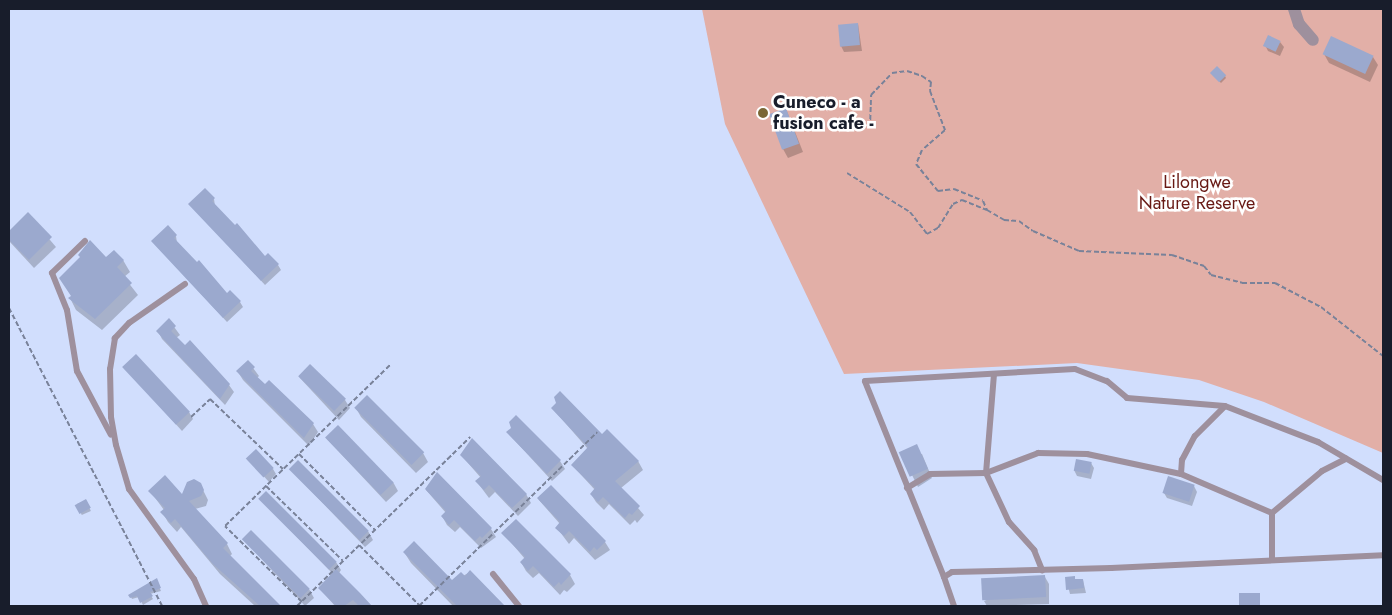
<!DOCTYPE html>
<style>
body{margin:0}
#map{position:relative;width:1392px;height:615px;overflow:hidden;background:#d1defd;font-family:Jost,sans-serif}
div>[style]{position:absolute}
.green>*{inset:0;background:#e2afa7}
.shadow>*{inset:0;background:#0003;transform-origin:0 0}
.building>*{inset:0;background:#9ba9ce;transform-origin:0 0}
.path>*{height:2px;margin-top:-1px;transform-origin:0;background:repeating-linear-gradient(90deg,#798299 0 5px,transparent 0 7.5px)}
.service>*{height:6px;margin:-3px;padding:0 3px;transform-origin:3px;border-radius:3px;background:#9e909d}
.minor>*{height:12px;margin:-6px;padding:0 6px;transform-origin:6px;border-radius:6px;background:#9e909d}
.dots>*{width:14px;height:14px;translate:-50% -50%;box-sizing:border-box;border:2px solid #fff;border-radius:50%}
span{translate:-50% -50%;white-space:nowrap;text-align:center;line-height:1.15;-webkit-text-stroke:5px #fff;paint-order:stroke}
.poi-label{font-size:18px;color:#181d2b;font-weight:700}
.left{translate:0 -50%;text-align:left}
.park-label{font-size:18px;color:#681914}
.frame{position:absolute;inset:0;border:10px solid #181d2b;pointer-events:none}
</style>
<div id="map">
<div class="green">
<div style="clip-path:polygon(702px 9px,1383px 9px,1383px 453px,1264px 402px,1199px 380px,1077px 363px,844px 374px,725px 124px)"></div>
</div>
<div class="shadow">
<div style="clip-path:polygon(858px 24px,862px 51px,844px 52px,841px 46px)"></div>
<div style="clip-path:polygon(1280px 42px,1284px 47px,1280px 56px,1268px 51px,1265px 45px)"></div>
<div style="clip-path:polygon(1324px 54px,1373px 57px,1378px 65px,1370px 82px,1329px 63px)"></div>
<div style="clip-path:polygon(1213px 75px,1225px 76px,1226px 78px,1221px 83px)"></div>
<div style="clip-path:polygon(786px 109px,803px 152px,788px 158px,783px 149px)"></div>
<div style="clip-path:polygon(214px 199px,215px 206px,265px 258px,278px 265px,281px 270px,265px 285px,190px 204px)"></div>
<div style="clip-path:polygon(28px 214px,56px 247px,34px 268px,9px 241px,9px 233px)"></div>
<div style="clip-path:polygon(176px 236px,177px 243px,227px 295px,240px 302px,243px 307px,227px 322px,152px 241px)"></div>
<div style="clip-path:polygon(106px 259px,123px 260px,130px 272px,124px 277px,138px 295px,102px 330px,76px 310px,70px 298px)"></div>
<div style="clip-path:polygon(169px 320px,180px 335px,176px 338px,229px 385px,234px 392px,225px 405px,162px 339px,158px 331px)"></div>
<div style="clip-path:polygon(248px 361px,259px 376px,257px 378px,313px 424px,318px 432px,309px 446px,243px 380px,238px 372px)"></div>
<div style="clip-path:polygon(124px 367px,189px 412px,193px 419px,182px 431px)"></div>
<div style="clip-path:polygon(299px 377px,345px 400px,350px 408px,339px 420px)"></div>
<div style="clip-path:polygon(367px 397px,423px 453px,428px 462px,416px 473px,361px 417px,356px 408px)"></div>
<div style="clip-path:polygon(552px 408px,638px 461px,643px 470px,621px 488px,644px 515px,637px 523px,635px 520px,630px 525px,609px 504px,604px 510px,596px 502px,591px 494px,595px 490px,572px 465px,588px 449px)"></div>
<div style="clip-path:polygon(508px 433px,560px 461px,565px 469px,552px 481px)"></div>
<div style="clip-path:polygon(326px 438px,393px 482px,398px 491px,386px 502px)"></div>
<div style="clip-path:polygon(901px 453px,922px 454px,932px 478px,918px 487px)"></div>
<div style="clip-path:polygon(461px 455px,526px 494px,531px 503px,518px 516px,495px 492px,489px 498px,477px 482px,481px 478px)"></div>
<div style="clip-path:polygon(248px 459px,273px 469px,276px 474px,269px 482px)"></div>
<div style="clip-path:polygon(1091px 463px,1094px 468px,1091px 479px,1077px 476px,1074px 470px)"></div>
<div style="clip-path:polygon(291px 470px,368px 531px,373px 540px,365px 547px)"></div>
<div style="clip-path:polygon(437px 474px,491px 529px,496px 537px,481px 548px,460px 527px,455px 532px,447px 525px,442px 516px,446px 513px,426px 490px)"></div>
<div style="clip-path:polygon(200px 484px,208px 500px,206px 506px,195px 509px,227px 544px,232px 554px,230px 556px,280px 606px,255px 606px,220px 574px,181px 527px,177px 532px,168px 522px,162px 512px,164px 510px,150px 491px,182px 496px)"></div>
<div style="clip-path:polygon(1194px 486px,1197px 492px,1192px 506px,1167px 498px,1164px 493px)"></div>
<div style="clip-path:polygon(260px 499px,336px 562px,341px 570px,339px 573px,369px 606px,335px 606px,320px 589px,333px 574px)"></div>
<div style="clip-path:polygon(538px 499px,605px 542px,610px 550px,595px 560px,574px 538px,569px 544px,557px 528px,560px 524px)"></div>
<div style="left:86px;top:500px;width:12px;height:10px;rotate:66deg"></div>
<div style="clip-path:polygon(516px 520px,570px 575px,575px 584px,567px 592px,564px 590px,560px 595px,539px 573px,533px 578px,526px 571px,521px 562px,525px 559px,503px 533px)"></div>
<div style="clip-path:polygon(244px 540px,309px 589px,314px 598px,305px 606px)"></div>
<div style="clip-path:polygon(404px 552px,452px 582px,470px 572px,503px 606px,453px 606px,411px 563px)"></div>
<div style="clip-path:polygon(1045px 577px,1049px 584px,1049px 604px,987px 606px,984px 601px)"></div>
<div style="clip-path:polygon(1066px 578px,1083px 580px,1086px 593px,1070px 594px)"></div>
<div style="clip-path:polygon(156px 580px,161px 591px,150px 594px,153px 599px,143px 605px,139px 597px,132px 599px,130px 595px)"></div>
<div style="left:1240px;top:594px;width:19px;height:12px"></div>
</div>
<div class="building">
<div style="left:858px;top:23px;width:22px;height:20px;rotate:85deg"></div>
<div style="left:1268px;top:35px;width:14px;height:12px;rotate:25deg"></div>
<div style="left:1331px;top:36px;width:47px;height:20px;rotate:25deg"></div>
<div style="left:1217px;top:66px;width:13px;height:10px;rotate:45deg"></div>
<div style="left:786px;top:108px;width:38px;height:18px;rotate:70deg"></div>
<div style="clip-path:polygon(205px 188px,215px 198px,212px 201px,235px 225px,237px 223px,265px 256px,268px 253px,279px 264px,261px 281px,188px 204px)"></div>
<div style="clip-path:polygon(28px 212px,52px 237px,29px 260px,9px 240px,9px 231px)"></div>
<div style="clip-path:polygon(168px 225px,177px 235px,174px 238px,197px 262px,199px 260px,227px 293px,230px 290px,241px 301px,223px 318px,151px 241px)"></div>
<div style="clip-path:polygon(90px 240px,106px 257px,114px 250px,124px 260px,117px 267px,132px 283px,95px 319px,68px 298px,71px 296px,59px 278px,80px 257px,78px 255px)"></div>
<div style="clip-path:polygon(169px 318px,176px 326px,171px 331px,185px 345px,190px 340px,230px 384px,220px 399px,156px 331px)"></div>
<div style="left:136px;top:354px;width:79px;height:19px;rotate:47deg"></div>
<div style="clip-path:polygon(248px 360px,255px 367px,251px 371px,265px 384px,269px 380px,314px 423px,304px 438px,236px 371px)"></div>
<div style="left:310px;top:364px;width:50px;height:17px;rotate:44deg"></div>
<div style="clip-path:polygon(560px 391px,602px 434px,607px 429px,639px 461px,615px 481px,640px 506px,632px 515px,629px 513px,625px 518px,603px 497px,598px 502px,590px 494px,595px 488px,571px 465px,588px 447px,551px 408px,556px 403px,554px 397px)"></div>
<div style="left:367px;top:395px;width:81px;height:18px;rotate:45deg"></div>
<div style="clip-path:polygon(516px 415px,561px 460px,547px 474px,506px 432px,511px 428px,509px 422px)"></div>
<div style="left:338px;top:425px;width:80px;height:18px;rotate:46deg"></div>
<div style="clip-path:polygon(472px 438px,527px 494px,512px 508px,489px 485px,484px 490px,475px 481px,481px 476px,460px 455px)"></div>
<div style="left:917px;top:444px;width:27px;height:20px;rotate:66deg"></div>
<div style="left:256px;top:449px;width:26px;height:14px;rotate:47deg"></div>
<div style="left:1076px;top:459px;width:16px;height:12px;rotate:11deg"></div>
<div style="left:298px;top:460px;width:100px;height:13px;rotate:45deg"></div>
<div style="clip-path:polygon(437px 472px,492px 528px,482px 538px,480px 536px,475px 541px,454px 520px,449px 525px,441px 516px,446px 511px,425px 489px)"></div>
<div style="clip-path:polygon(165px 475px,182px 494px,187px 482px,194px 479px,201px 483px,204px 490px,201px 496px,189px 501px,228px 543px,223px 548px,281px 606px,260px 606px,213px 564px,175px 519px,171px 523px,160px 512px,165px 508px,148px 491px)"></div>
<div style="left:1168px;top:476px;width:28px;height:18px;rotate:18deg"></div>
<div style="clip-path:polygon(551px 485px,606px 541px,597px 550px,594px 547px,590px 552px,569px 531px,564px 536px,555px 528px,560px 522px,537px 498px)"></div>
<div style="left:266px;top:491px;width:100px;height:11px;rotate:45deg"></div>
<div style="left:86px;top:499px;width:10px;height:13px;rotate:61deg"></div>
<div style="clip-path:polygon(516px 519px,571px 574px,561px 585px,559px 582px,554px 587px,533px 566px,528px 571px,520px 562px,525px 557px,501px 533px)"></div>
<div style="left:251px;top:530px;width:83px;height:13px;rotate:45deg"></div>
<div style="clip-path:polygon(414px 541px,452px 580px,461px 572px,465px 576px,470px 570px,505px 606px,457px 606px,403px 552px)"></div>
<div style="clip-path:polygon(336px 569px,360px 593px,372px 606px,359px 606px,353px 600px,344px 606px,336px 606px,318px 588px)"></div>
<div style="left:1045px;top:575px;width:22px;height:64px;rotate:87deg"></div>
<div style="clip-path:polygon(1075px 576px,1075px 579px,1083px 579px,1084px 588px,1066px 590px,1065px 577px)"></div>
<div style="clip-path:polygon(157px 578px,161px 588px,150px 592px,153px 596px,140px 603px,137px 596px,130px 598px,128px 595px)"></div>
<div style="left:1239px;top:593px;width:21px;height:13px"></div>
</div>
<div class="path">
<div style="left:870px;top:127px;width:32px;rotate:-88deg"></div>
<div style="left:871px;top:95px;width:30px;rotate:-46deg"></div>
<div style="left:892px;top:73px;width:15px;rotate:-8deg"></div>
<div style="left:907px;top:71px;width:16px;rotate:18deg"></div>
<div style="left:922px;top:76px;width:11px;rotate:34deg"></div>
<div style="left:931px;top:82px;width:9px;rotate:96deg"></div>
<div style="left:930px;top:91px;width:42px;rotate:69deg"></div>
<div style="left:945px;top:130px;width:30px;rotate:139deg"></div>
<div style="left:922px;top:150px;width:15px;rotate:113deg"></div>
<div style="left:916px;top:164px;width:35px;rotate:51deg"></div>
<div style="left:938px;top:191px;width:16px;rotate:-7deg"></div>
<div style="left:954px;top:189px;width:31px;rotate:22deg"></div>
<div style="left:983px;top:201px;width:10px;rotate:66deg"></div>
<div style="left:987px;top:210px;width:20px;rotate:30deg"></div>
<div style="left:1004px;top:220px;width:15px;rotate:4deg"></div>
<div style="left:1019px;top:221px;width:17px;rotate:36deg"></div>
<div style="left:1033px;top:231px;width:50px;rotate:23.5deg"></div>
<div style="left:1079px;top:251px;width:93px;rotate:2.5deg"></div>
<div style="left:1172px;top:255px;width:34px;rotate:19deg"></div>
<div style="left:1204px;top:266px;width:11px;rotate:52deg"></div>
<div style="left:1211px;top:275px;width:32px;rotate:14deg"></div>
<div style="left:1242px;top:283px;width:33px"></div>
<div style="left:1275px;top:283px;width:52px;rotate:27.6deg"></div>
<div style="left:1321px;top:307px;width:79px;rotate:38.3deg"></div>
<div style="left:847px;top:173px;width:74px;rotate:31.8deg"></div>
<div style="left:910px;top:212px;width:28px;rotate:52deg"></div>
<div style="left:927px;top:234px;width:13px;rotate:-29deg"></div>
<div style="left:938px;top:228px;width:28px;rotate:-58deg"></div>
<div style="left:953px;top:204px;width:10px;rotate:-24deg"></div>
<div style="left:962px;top:200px;width:27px;rotate:22deg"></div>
<div style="left:9px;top:308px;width:335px;rotate:62.8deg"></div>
<div style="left:191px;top:417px;width:26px;rotate:-43deg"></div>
<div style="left:210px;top:399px;width:101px;rotate:43.8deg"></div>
<div style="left:299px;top:454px;width:107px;rotate:45deg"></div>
<div style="left:266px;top:486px;width:107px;rotate:44.2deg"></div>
<div style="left:359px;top:545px;width:86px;rotate:45deg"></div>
<div style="left:302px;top:602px;width:108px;rotate:-135.4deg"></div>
<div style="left:225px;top:526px;width:232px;rotate:-44.3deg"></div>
<div style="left:297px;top:606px;width:242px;rotate:-44.3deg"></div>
<div style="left:419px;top:606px;width:249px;rotate:-44.3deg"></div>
</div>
<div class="service">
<div style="left:85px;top:241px;width:46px;rotate:135.9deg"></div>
<div style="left:52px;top:273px;width:40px;rotate:68deg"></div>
<div style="left:67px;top:310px;width:62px;rotate:80.7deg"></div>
<div style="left:77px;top:371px;width:72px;rotate:62deg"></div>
<div style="left:185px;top:284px;width:68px;rotate:145.1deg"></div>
<div style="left:129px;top:323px;width:21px;rotate:133deg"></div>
<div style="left:115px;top:338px;width:31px;rotate:99deg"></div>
<div style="left:110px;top:369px;width:48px;rotate:88.8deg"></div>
<div style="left:111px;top:417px;width:28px;rotate:80deg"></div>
<div style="left:116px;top:445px;width:46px;rotate:73.5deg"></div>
<div style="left:129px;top:489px;width:111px;rotate:54.2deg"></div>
<div style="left:194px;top:579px;width:30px;rotate:66deg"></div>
<div style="left:994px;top:374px;width:99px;rotate:94.6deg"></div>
<div style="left:986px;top:473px;width:54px;rotate:64.9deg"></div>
<div style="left:1009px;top:522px;width:38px;rotate:48deg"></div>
<div style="left:1034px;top:550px;width:22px;rotate:68deg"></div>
<div style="left:1181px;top:474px;width:14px;rotate:-86deg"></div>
<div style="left:1182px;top:460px;width:27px;rotate:-62deg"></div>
<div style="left:1195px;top:436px;width:42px;rotate:-45deg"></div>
<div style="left:907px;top:488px;width:27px;rotate:-31deg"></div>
<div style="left:930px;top:474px;width:56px;rotate:-1deg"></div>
<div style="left:986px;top:473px;width:56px;rotate:-21deg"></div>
<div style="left:1038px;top:453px;width:49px;rotate:1.2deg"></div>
<div style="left:1087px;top:454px;width:96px;rotate:12deg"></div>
<div style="left:1181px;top:474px;width:99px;rotate:23.2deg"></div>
<div style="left:1272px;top:560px;width:47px;rotate:-90deg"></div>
<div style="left:1272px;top:513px;width:65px;rotate:-40deg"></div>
<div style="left:1322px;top:471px;width:27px;rotate:-27deg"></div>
<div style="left:493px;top:574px;width:41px;rotate:50.9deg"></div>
<div style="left:944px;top:577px;width:211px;rotate:-112deg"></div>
<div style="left:865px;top:381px;width:210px;rotate:-3.3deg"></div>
<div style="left:1075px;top:369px;width:34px;rotate:21deg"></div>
<div style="left:1107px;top:381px;width:26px;rotate:40deg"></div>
<div style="left:1127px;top:398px;width:98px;rotate:4.7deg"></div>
<div style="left:1225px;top:406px;width:100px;rotate:21.2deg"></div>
<div style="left:1318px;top:442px;width:75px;rotate:30.3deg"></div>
<div style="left:954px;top:606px;width:31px;rotate:-109deg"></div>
<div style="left:944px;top:577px;width:9px;rotate:-32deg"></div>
<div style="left:952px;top:572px;width:159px;rotate:-1.4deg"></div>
<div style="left:1111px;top:568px;width:272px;rotate:-2.7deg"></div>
</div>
<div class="minor">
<div style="left:1294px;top:9px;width:16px;rotate:72deg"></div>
<div style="left:1299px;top:24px;width:21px;rotate:49deg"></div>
</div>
<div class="dots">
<div style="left:763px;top:113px;background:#7a6736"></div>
</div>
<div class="poi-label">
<span class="left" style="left:773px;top:113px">Cuneco - a<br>fusion cafe -</span>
</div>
<div class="park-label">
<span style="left:1197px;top:193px">Lilongwe<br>Nature Reserve</span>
</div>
<div class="frame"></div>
</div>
